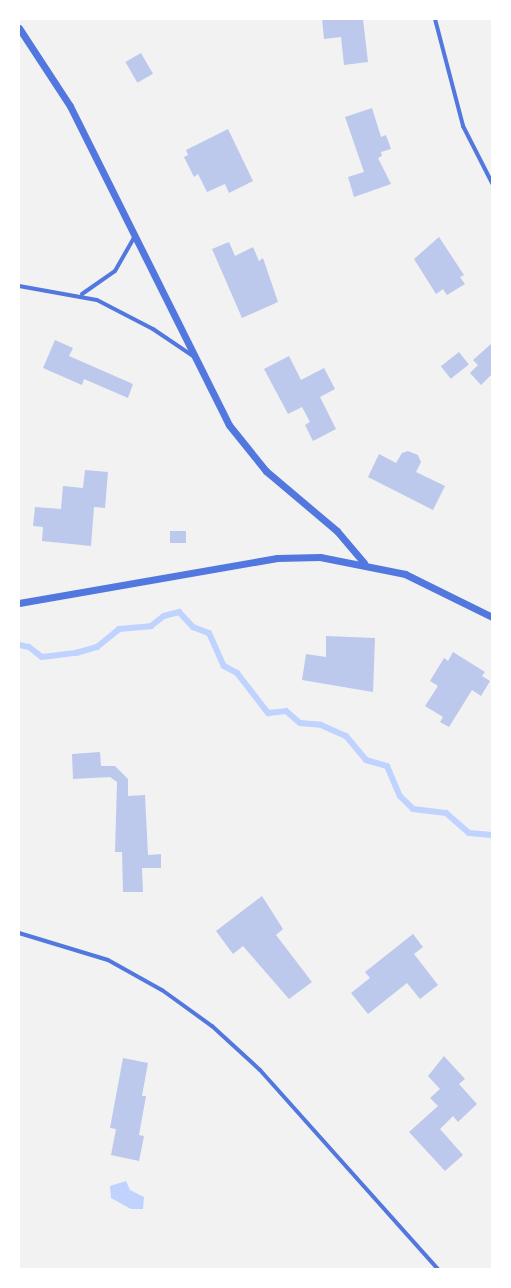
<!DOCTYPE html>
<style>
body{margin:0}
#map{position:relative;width:511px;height:1288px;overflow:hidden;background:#f2f2f2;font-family:Rubik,sans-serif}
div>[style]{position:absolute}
.water>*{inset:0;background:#bfd3fe}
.stream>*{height:6px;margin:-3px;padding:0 3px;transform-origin:3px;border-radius:3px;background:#bfd3fe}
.building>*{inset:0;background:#bdc9ec;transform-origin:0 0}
.minor>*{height:4px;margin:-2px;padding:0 2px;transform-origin:2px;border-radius:2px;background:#5277de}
.tertiary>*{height:7px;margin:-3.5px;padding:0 3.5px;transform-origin:3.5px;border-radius:3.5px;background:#5277de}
span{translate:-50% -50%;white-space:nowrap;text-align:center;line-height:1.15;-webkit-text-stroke:3.5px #fff;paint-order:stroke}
.frame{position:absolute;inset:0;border:20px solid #fff;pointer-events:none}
</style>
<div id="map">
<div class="water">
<div style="clip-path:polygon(126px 1181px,130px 1190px,144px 1197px,143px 1209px,131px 1209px,111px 1198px,110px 1186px)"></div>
</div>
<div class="stream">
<div style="left:19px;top:645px;width:10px;rotate:11deg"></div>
<div style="left:29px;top:647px;width:16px;rotate:38deg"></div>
<div style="left:42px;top:657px;width:34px;rotate:-7deg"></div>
<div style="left:76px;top:653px;width:22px;rotate:-16deg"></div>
<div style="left:97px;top:647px;width:28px;rotate:-39deg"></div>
<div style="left:119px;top:629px;width:32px;rotate:-5deg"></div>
<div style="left:151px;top:626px;width:16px;rotate:-38deg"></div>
<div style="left:164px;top:616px;width:16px;rotate:-15deg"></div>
<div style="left:179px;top:612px;width:21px;rotate:47deg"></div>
<div style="left:193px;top:627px;width:17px;rotate:21deg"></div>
<div style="left:209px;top:633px;width:36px;rotate:66deg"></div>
<div style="left:224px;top:666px;width:15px;rotate:28deg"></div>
<div style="left:237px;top:673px;width:51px;rotate:52.2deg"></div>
<div style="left:268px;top:713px;width:18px;rotate:-6deg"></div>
<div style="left:286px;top:711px;width:18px;rotate:41deg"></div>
<div style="left:300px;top:723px;width:21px;rotate:5deg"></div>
<div style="left:321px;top:725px;width:27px;rotate:24deg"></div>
<div style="left:346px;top:736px;width:31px;rotate:50deg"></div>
<div style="left:366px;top:760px;width:22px;rotate:16deg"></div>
<div style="left:387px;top:766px;width:33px;rotate:67deg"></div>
<div style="left:400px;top:796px;width:18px;rotate:45deg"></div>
<div style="left:413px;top:809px;width:33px;rotate:7deg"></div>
<div style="left:446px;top:813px;width:30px;rotate:41deg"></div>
<div style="left:469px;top:833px;width:23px;rotate:5deg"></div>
</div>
<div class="building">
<div style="clip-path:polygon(322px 19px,363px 19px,368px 62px,344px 65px,341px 37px,324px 39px)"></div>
<div style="left:141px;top:53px;width:24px;height:18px;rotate:60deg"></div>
<div style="clip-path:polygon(372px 108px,381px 137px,386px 135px,391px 149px,381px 152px,382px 156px,378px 158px,391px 184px,354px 197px,348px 177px,364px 172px,345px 117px)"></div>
<div style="clip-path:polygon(228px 129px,253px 181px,229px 193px,225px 184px,207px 192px,198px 174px,194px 177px,184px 157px,188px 155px,186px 150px)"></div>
<div style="clip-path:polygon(439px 237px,464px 275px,460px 277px,465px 284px,447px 295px,443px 289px,436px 294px,414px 259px)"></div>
<div style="clip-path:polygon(229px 242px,235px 256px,253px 247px,259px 261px,263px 258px,278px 302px,242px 318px,212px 249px)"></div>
<div style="clip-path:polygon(55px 340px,73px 348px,69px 356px,133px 384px,128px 398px,84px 379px,82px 385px,43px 368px)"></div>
<div style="clip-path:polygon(492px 343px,492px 374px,481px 385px,470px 373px,478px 365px,473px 360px)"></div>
<div style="left:459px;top:352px;width:16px;height:23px;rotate:52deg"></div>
<div style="clip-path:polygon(289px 356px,301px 380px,324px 368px,335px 389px,320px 397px,336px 429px,313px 441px,305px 425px,310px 422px,302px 407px,288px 414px,264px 369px)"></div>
<div style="clip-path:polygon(408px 451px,418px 455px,421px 462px,416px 472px,445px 486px,433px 510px,368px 477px,379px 454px,396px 463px,402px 453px)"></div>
<div style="clip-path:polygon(85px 470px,108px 472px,105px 508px,94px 507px,91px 546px,42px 541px,43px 527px,33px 526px,35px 507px,61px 509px,63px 486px,83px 488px)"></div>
<div style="left:186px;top:531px;width:12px;height:16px;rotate:90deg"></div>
<div style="clip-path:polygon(326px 636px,375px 638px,373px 692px,302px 680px,306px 654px,326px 657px)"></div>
<div style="clip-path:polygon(453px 652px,485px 672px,482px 676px,490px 681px,481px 696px,472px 690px,449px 727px,440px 722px,443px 717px,425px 706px,438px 686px,430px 681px,444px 658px,448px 661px)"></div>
<div style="clip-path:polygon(100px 752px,101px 766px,115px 766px,128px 779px,128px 796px,145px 795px,148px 855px,161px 854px,161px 868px,142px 868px,143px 892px,123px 892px,122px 852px,115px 852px,117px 782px,110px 777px,73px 779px,72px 754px)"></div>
<div style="clip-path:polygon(262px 896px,283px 929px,276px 935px,312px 982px,289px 999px,243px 946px,233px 954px,216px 931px)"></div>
<div style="clip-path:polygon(413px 934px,423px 947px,414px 954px,438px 985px,420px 999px,407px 983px,368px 1014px,351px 993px,370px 978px,365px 972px)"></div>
<div style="clip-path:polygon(444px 1056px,465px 1079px,459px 1084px,477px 1104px,458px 1122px,453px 1116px,440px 1129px,463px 1155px,445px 1171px,409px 1132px,438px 1106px,430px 1098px,440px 1089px,428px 1076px)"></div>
<div style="clip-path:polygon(123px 1058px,148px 1063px,142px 1096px,146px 1096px,139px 1135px,144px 1136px,139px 1161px,111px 1155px,116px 1129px,110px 1128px)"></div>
</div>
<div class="minor">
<div style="left:435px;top:19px;width:111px;rotate:75.3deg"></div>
<div style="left:463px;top:126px;width:64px;rotate:63deg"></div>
<div style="left:19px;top:286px;width:79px;rotate:10.2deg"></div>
<div style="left:97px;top:300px;width:63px;rotate:27.4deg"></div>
<div style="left:153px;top:329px;width:48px;rotate:34deg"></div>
<div style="left:82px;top:294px;width:40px;rotate:-34.9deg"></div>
<div style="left:115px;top:271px;width:40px;rotate:-60.3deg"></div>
<div style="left:19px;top:933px;width:93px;rotate:16.9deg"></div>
<div style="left:108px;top:960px;width:62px;rotate:29.1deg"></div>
<div style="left:162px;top:990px;width:62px;rotate:35.8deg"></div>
<div style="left:212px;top:1026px;width:65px;rotate:42.5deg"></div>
<div style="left:260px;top:1070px;width:267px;rotate:48.2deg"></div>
</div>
<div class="tertiary">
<div style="left:19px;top:28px;width:93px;rotate:56.8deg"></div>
<div style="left:70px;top:106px;width:356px;rotate:63.5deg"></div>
<div style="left:229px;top:425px;width:59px;rotate:51.2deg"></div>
<div style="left:266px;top:471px;width:93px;rotate:40.2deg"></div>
<div style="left:337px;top:531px;width:42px;rotate:49.8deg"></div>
<div style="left:19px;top:603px;width:262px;rotate:-9.9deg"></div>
<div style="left:277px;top:558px;width:43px;rotate:-1.3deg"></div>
<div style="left:320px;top:557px;width:87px;rotate:11.3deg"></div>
<div style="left:405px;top:574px;width:97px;rotate:26.3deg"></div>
</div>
<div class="frame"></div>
</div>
